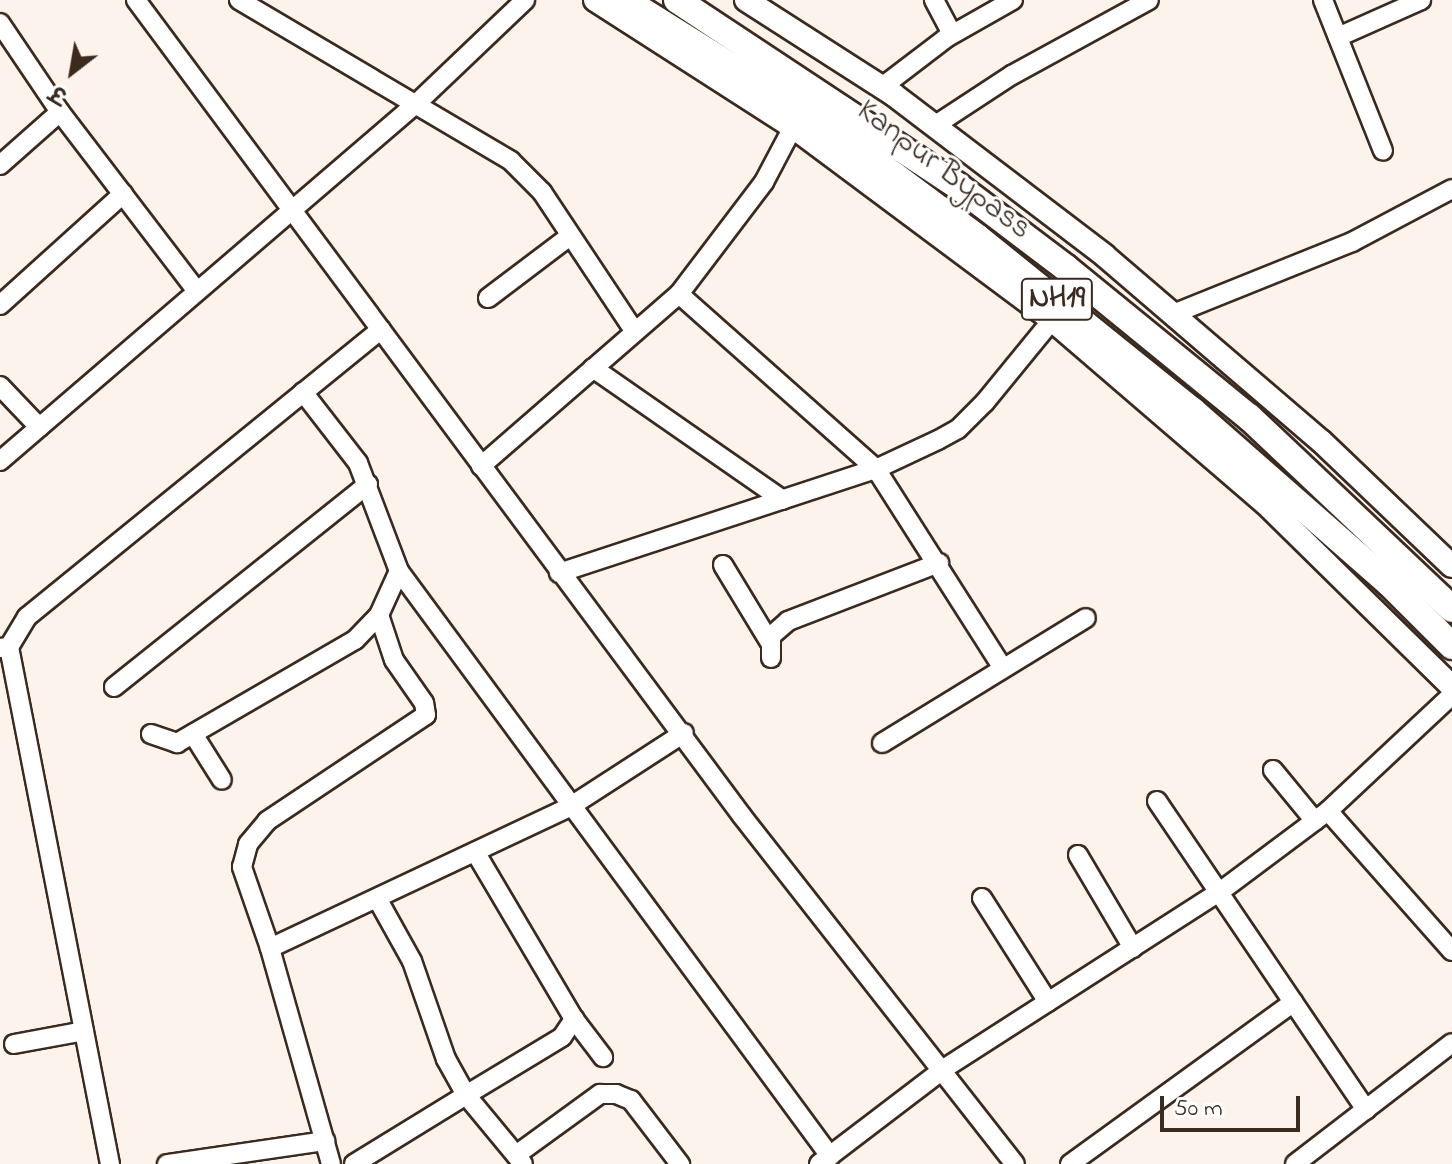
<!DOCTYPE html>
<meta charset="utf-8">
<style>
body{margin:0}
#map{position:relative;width:1452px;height:1164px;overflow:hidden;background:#fcf3ec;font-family:"Indie Flower","Playpen Sans Deva",sans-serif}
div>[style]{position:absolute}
.roads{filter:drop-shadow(2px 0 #3b2a1e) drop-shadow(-2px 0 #3b2a1e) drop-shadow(0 2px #3b2a1e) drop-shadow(0 -2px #3b2a1e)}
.minor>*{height:18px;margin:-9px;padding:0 9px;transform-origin:9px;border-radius:9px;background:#fff}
.major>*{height:22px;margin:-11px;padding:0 11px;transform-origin:11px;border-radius:11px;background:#fff}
.highway>*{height:26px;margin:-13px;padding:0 13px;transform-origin:13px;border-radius:13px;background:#fff}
span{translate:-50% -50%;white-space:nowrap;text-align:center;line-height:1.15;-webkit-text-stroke:6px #fff;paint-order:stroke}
.shield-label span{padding:2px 6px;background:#fff;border:2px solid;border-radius:6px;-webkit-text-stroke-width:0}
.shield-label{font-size:30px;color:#3b2a1e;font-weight:700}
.street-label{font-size:32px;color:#3b2a1e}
.north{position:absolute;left:32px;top:32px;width:80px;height:80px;-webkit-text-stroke:6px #fff;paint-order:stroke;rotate:211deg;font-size:22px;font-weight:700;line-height:32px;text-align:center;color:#3b2a1e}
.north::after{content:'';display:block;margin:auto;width:28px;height:36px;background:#3b2a1e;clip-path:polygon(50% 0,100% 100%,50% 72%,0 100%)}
.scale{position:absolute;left:1160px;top:1096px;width:140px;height:36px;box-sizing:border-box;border:4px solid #3b2a1e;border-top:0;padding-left:10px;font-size:24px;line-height:28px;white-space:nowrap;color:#3b2a1e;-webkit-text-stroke:6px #fff;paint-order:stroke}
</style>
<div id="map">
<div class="roads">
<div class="minor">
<div style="left:136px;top:0;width:1016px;rotate:53.4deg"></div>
<div style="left:742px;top:816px;width:442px;rotate:51.9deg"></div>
<div style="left:239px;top:0;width:316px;rotate:30.6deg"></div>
<div style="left:511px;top:161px;width:44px;rotate:45deg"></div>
<div style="left:542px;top:192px;width:168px;rotate:56.4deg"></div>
<div style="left:934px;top:0;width:38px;rotate:62deg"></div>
<div style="left:1323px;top:0;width:162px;rotate:68.3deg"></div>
<div style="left:0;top:23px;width:107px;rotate:56deg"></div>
<div style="left:60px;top:112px;width:225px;rotate:52.6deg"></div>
<div style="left:1338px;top:37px;width:91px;rotate:-24deg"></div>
<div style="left:882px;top:87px;width:81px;rotate:-37.4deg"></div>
<div style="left:946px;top:38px;width:77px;rotate:-29.6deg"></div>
<div style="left:934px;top:126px;width:93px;rotate:-33.2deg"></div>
<div style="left:1012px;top:75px;width:156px;rotate:-28.7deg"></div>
<div style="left:0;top:165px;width:80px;rotate:-41.5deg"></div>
<div style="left:679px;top:294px;width:264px;rotate:41.6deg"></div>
<div style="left:876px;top:469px;width:235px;rotate:57.5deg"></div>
<div style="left:488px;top:298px;width:103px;rotate:-37.1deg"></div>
<div style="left:0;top:305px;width:166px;rotate:-42.1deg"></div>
<div style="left:1173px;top:314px;width:193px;rotate:-21.9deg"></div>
<div style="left:1352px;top:242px;width:113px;rotate:-27.9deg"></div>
<div style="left:593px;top:368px;width:231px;rotate:34.8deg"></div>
<div style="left:0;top:386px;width:57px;rotate:46.4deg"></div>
<div style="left:303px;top:392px;width:90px;rotate:52.2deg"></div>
<div style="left:358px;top:463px;width:116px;rotate:69.2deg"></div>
<div style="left:399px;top:571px;width:727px;rotate:53.62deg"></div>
<div style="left:0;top:461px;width:551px;rotate:-40.66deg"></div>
<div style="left:418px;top:102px;width:148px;rotate:-43.6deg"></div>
<div style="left:481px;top:466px;width:262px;rotate:-41deg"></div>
<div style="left:679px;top:294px;width:141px;rotate:-52.8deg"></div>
<div style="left:764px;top:182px;width:62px;rotate:-62.2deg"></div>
<div style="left:723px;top:565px;width:89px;rotate:58.8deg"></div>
<div style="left:559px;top:573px;width:334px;rotate:-18.2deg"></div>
<div style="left:876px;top:469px;width:68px;rotate:-25.1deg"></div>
<div style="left:938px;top:440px;width:23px;rotate:-29deg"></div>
<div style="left:958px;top:429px;width:38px;rotate:-45deg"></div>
<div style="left:985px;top:402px;width:106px;rotate:-50.7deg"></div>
<div style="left:9px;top:647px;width:35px;rotate:-59deg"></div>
<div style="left:27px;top:617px;width:456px;rotate:-39.1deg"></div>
<div style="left:0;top:648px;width:9px;rotate:-6deg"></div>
<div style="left:9px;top:647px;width:527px;rotate:78.95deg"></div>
<div style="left:771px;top:658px;width:22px;rotate:-90deg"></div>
<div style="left:771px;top:636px;width:23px;rotate:-41deg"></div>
<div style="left:788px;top:621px;width:162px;rotate:-21deg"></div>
<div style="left:114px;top:687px;width:325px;rotate:-38.6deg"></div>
<div style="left:151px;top:734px;width:28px;rotate:19deg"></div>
<div style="left:177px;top:743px;width:206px;rotate:-30.1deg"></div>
<div style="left:355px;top:640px;width:35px;rotate:-46deg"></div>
<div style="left:379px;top:615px;width:48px;rotate:-65.6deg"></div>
<div style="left:193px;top:734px;width:54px;rotate:57.8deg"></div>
<div style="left:882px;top:743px;width:239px;rotate:-31.5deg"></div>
<div style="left:1273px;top:770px;width:66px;rotate:50.5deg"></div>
<div style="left:1157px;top:801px;width:373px;rotate:55.9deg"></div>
<div style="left:1328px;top:811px;width:187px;rotate:48.5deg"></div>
<div style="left:1078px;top:855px;width:108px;rotate:59.4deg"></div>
<div style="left:982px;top:898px;width:123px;rotate:57.6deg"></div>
<div style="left:378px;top:900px;width:70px;rotate:60.9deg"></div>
<div style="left:412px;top:961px;width:104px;rotate:70.9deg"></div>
<div style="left:446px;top:1059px;width:41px;rotate:60.9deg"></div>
<div style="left:466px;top:1095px;width:112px;rotate:-31.1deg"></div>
<div style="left:562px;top:1037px;width:22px;rotate:-56deg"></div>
<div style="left:574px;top:1019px;width:193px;rotate:-120.6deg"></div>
<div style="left:270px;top:948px;width:86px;rotate:-109.1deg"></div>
<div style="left:242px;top:867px;width:24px;rotate:-75deg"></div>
<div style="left:248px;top:844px;width:30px;rotate:-50deg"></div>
<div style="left:267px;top:821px;width:191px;rotate:-33.7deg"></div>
<div style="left:426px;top:715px;width:12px;rotate:-99deg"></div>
<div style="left:424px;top:703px;width:52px;rotate:-124.9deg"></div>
<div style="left:394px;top:660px;width:47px;rotate:-108.4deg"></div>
<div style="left:574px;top:1019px;width:48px;rotate:52.7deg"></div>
<div style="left:14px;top:1044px;width:71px;rotate:-10.5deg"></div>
<div style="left:516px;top:1155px;width:104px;rotate:-36deg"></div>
<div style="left:600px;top:1094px;width:16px"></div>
<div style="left:616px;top:1094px;width:16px;rotate:22deg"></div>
<div style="left:631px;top:1100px;width:81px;rotate:52.6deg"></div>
<div style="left:167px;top:1164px;width:160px;rotate:-8.3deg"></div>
<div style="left:331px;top:1164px;width:224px;rotate:-105.8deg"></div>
<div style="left:270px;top:948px;width:329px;rotate:-25.2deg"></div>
<div style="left:568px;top:808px;width:138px;rotate:-32.9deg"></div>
<div style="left:354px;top:1164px;width:132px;rotate:-31.6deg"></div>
<div style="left:466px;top:1095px;width:89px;rotate:50.4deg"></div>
<div style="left:819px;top:1164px;width:158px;rotate:-37.3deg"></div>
<div style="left:945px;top:1068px;width:328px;rotate:-32.7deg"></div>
<div style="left:1221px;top:891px;width:134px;rotate:-36.8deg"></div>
<div style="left:1328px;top:811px;width:170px;rotate:-43.1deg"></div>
<div style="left:1070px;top:1164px;width:276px;rotate:-35.9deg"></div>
<div style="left:1295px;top:1164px;width:198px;rotate:-37.6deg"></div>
</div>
<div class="major">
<div style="left:595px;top:0;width:235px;rotate:32.7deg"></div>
<div style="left:793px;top:127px;width:323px;rotate:36.7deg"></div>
<div style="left:1052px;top:320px;width:281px;rotate:40.7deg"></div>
<div style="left:1265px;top:503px;width:262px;rotate:44.5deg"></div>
<div style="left:746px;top:0;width:176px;rotate:32.7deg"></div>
<div style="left:894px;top:95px;width:265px;rotate:37.3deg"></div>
<div style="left:1105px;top:256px;width:284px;rotate:40.6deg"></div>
<div style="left:1321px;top:441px;width:181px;rotate:43.7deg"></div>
</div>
<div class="highway">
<div style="left:625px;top:0;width:249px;rotate:32deg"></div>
<div style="left:836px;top:132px;width:176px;rotate:36.7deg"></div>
<div style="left:977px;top:237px;width:277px;rotate:38.9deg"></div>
<div style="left:1193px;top:411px;width:261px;rotate:41.3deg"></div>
<div style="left:1389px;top:583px;width:89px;rotate:45deg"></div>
<div style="left:677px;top:0;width:338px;rotate:33.5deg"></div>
<div style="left:959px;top:187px;width:134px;rotate:37.1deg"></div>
<div style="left:1066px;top:268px;width:236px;rotate:39.2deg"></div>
<div style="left:1249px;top:417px;width:279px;rotate:43.4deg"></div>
</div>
</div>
<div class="shield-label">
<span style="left:1057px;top:299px">NH19</span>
</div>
<div class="street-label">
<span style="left:943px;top:171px;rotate:37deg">Kanpur Bypass</span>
</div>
<div class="north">उ</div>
<div class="scale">50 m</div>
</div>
